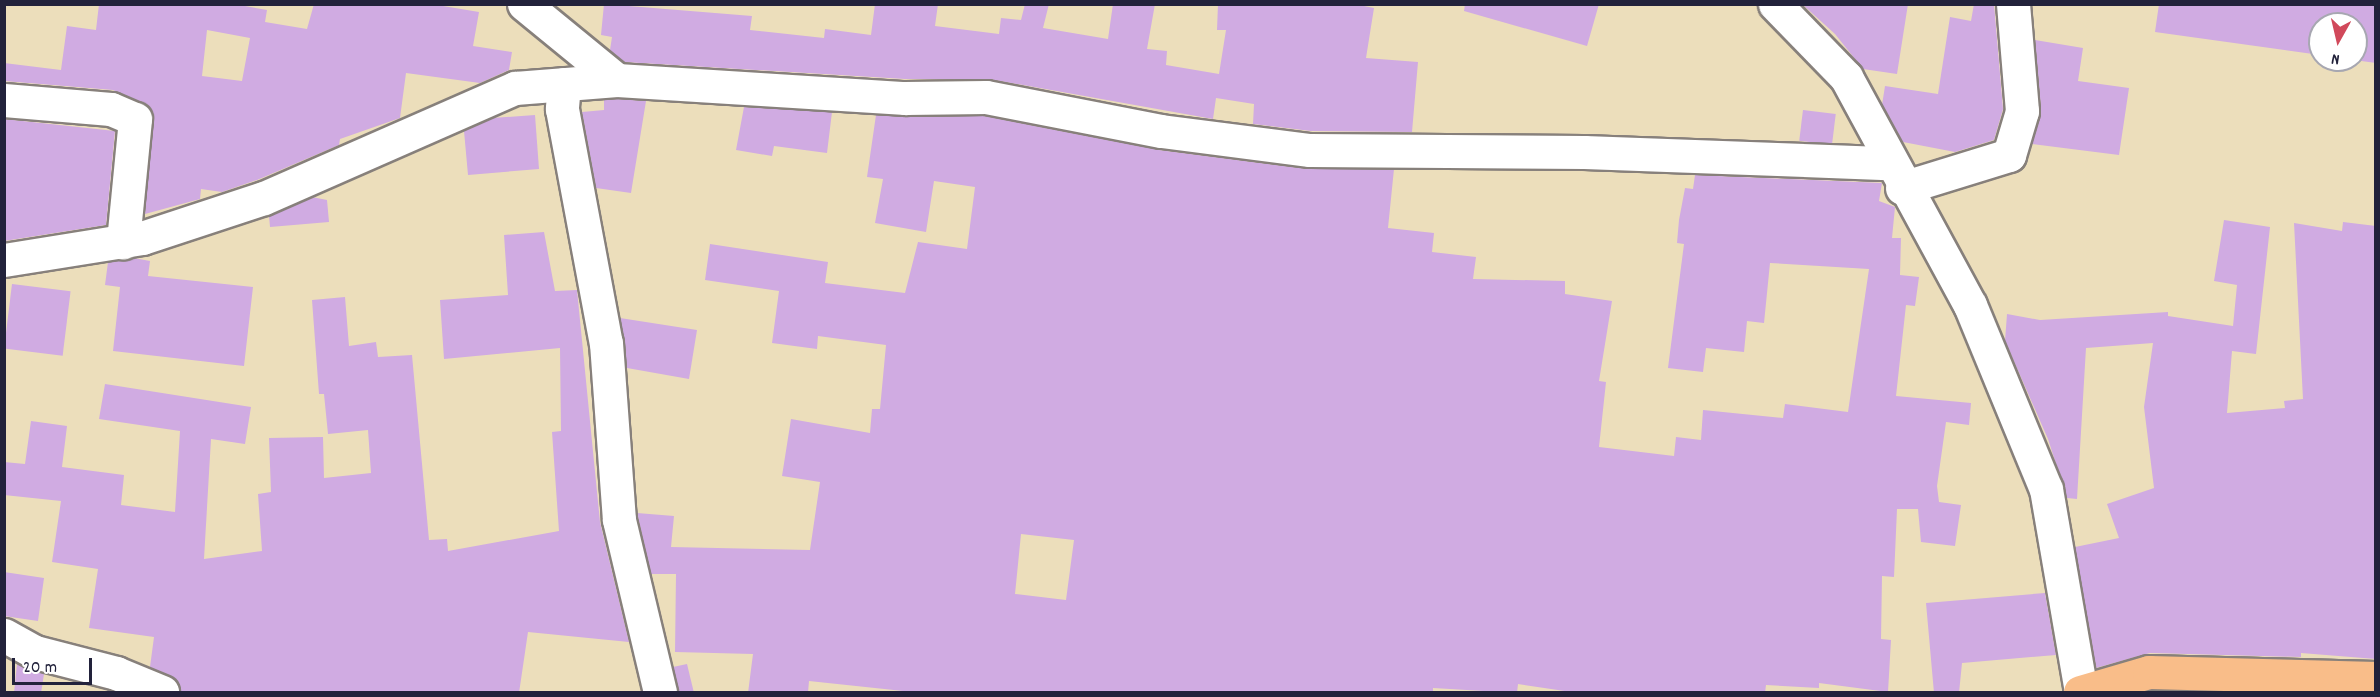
<!DOCTYPE html>
<style>
body{margin:0}
#map{position:relative;width:2380px;height:697px;overflow:hidden;background:#ecdebb;font-family:Dekko,sans-serif}
div>[style]{position:absolute}
.building>*{inset:0;background:#d0abe2;transform-origin:0 0}
.roads{filter:drop-shadow(2px 0 #87807b) drop-shadow(-2px 0 #87807b) drop-shadow(0 2px #87807b) drop-shadow(0 -2px #87807b)}
.minor>*{height:33px;margin:-16.5px;padding:0 16.5px;transform-origin:16.5px;border-radius:16.5px;background:#fff}
.major>*{height:33px;margin:-16.5px;padding:0 16.5px;transform-origin:16.5px;border-radius:16.5px;background:#f9bd89}
span{translate:-50% -50%;white-space:nowrap;text-align:center;line-height:1.15;-webkit-text-stroke:4.5px #fff;paint-order:stroke}
.frame{position:absolute;inset:0;border:6px solid #22223b;pointer-events:none}
.north{position:absolute;left:2308px;top:12px;width:60px;height:60px;box-sizing:border-box;background:#fff;border:2px solid #a7a7b1;border-radius:50%;rotate:188deg;font-size:16px;font-weight:700;line-height:24px;text-align:center;color:#22223b}
.north::after{content:'';display:block;margin:auto;width:21px;height:27px;background:#d1495b;clip-path:polygon(50% 0,100% 100%,50% 72%,0 100%)}
.scale{position:absolute;left:12px;top:658px;width:80px;height:27px;box-sizing:border-box;border:3px solid #22223b;border-top:0;padding-left:8px;font-size:18px;line-height:21px;white-space:nowrap;color:#22223b;-webkit-text-stroke:4px #fff;paint-order:stroke}
</style>
<div id="map">
<div class="building">
<div style="clip-path:polygon(evenodd,99px 4px,234px 4px,267px 10px,265px 22px,307px 29px,314px 4px,431px 4px,479px 12px,473px 46px,512px 52px,509px 70px,480px 83px,406px 73px,400px 118px,340px 139px,339px 145px,257px 180px,222px 192px,201px 189px,200px 199px,145px 214px,151px 109px,113px 90px,4px 81px,4px 63px,61px 70px,67px 26px,96px 30px,99px 4px,207px 30px,250px 38px,242px 81px,202px 76px,207px 30px)"></div>
<div style="clip-path:polygon(604px 4px,752px 16px,750px 30px,824px 38px,825px 29px,871px 35px,875px 4px,938px 4px,935px 26px,999px 34px,1001px 18px,1021px 20px,1025px 4px,1049px 4px,1043px 28px,1108px 39px,1113px 4px,1155px 4px,1147px 49px,1167px 51px,1166px 65px,1219px 74px,1226px 30px,1217px 30px,1218px 4px,1354px 4px,1374px 8px,1366px 58px,1418px 62px,1412px 132px,1311px 131px,1253px 124px,1254px 104px,1216px 98px,1213px 119px,989px 79px,905px 79px,624px 62px,610px 50px,612px 37px,601px 35px)"></div>
<div style="clip-path:polygon(1465px 4px,1599px 4px,1587px 46px,1464px 11px)"></div>
<div style="clip-path:polygon(1802px 4px,1908px 4px,1897px 74px,1863px 69px,1835px 34px)"></div>
<div style="clip-path:polygon(1974px 4px,1994px 4px,2003px 109px,1994px 140px,1955px 152px,1903px 142px,1882px 105px,1885px 86px,1938px 94px,1950px 17px,1971px 21px)"></div>
<div style="clip-path:polygon(2159px 4px,2376px 4px,2376px 63px,2354px 60px,2356px 24px,2320px 24px,2320px 55px,2155px 32px)"></div>
<div style="clip-path:polygon(2035px 40px,2083px 48px,2078px 81px,2129px 88px,2119px 155px,2032px 144px,2041px 109px)"></div>
<div style="clip-path:polygon(617px 99px,646px 101px,631px 193px,596px 188px,582px 112px,604px 110px,604px 100px)"></div>
<div style="clip-path:polygon(744px 107px,832px 112px,827px 153px,774px 146px,772px 156px,736px 150px)"></div>
<div style="left:1803px;top:110px;width:33px;height:31px;rotate:7deg"></div>
<div style="clip-path:polygon(535px 115px,539px 169px,468px 175px,464px 131px,492px 118px)"></div>
<div style="clip-path:polygon(evenodd,876px 115px,984px 116px,1159px 150px,1308px 169px,1394px 169px,1388px 228px,1434px 233px,1432px 252px,1476px 257px,1473px 279px,1565px 281px,1565px 294px,1612px 301px,1599px 381px,1606px 382px,1599px 447px,1674px 456px,1676px 437px,1701px 440px,1703px 410px,1783px 418px,1785px 404px,1848px 412px,1869px 269px,1770px 263px,1764px 323px,1747px 321px,1744px 352px,1706px 348px,1703px 372px,1668px 368px,1684px 244px,1677px 243px,1679px 220px,1685px 188px,1693px 189px,1695px 175px,1882px 183px,1879px 201px,1895px 207px,1892px 238px,1901px 238px,1900px 275px,1919px 277px,1915px 306px,1906px 305px,1896px 396px,1971px 403px,1969px 425px,1946px 422px,1937px 486px,1939px 502px,1961px 505px,1955px 546px,1921px 542px,1918px 509px,1897px 509px,1894px 577px,1882px 576px,1881px 639px,1891px 640px,1888px 692px,1819px 683px,1819px 688px,1766px 685px,1765px 693px,1578px 693px,1518px 684px,1517px 693px,1433px 688px,1433px 693px,922px 693px,809px 681px,808px 693px,748px 693px,753px 654px,675px 652px,676px 574px,651px 574px,637px 513px,674px 516px,671px 547px,810px 550px,820px 482px,782px 476px,791px 419px,870px 433px,872px 409px,880px 409px,886px 345px,818px 336px,817px 349px,772px 343px,779px 291px,705px 280px,710px 244px,828px 262px,825px 283px,905px 293px,918px 242px,967px 249px,975px 187px,934px 181px,926px 232px,875px 223px,883px 179px,867px 177px,876px 115px,1021px 534px,1074px 540px,1066px 600px,1015px 594px,1021px 534px)"></div>
<div style="clip-path:polygon(4px 119px,115px 131px,106px 225px,4px 241px)"></div>
<div style="clip-path:polygon(312px 197px,327px 200px,329px 222px,270px 227px,269px 216px)"></div>
<div style="clip-path:polygon(2224px 220px,2270px 227px,2256px 354px,2232px 351px,2227px 413px,2285px 408px,2284px 401px,2303px 399px,2294px 223px,2342px 231px,2343px 222px,2376px 226px,2376px 659px,2301px 653px,2301px 657px,2150px 653px,2096px 668px,2075px 547px,2119px 538px,2107px 504px,2154px 488px,2144px 407px,2153px 343px,2086px 348px,2077px 499px,2067px 498px,2048px 439px,2005px 341px,2007px 314px,2040px 320px,2168px 312px,2168px 316px,2233px 326px,2237px 285px,2214px 281px)"></div>
<div style="clip-path:polygon(544px 232px,555px 291px,577px 290px,600px 522px,629px 642px,528px 632px,519px 693px,180px 693px,176px 680px,150px 667px,154px 637px,89px 628px,98px 569px,52px 562px,61px 501px,4px 495px,4px 462px,25px 464px,31px 421px,67px 426px,62px 467px,124px 475px,121px 505px,175px 512px,180px 431px,99px 419px,105px 384px,251px 407px,245px 444px,211px 439px,204px 559px,262px 551px,258px 494px,271px 492px,269px 438px,323px 437px,324px 478px,371px 473px,368px 430px,328px 434px,324px 394px,319px 394px,312px 300px,345px 297px,349px 346px,376px 342px,378px 357px,412px 355px,429px 540px,447px 539px,448px 551px,559px 531px,552px 432px,561px 431px,560px 348px,444px 359px,440px 300px,508px 295px,504px 235px)"></div>
<div style="clip-path:polygon(134px 258px,150px 261px,148px 276px,253px 287px,244px 366px,113px 351px,120px 287px,105px 285px,108px 262px)"></div>
<div style="left:12px;top:284px;width:59px;height:65px;rotate:7deg"></div>
<div style="clip-path:polygon(620px 318px,697px 330px,689px 379px,627px 368px)"></div>
<div style="clip-path:polygon(4px 572px,44px 578px,38px 621px,4px 616px)"></div>
<div style="clip-path:polygon(2045px 593px,2056px 655px,1962px 663px,1959px 693px,1934px 693px,1926px 603px)"></div>
<div style="clip-path:polygon(17px 664px,44px 674px,41px 693px,14px 693px)"></div>
<div style="clip-path:polygon(687px 664px,694px 693px,678px 693px,673px 667px)"></div>
</div>
<div class="roads">
<div class="minor">
<div style="left:524px;top:4px;width:120px;rotate:39.3deg"></div>
<div style="left:1775px;top:4px;width:102px;rotate:45.8deg"></div>
<div style="left:1846px;top:77px;width:260px;rotate:61.5deg"></div>
<div style="left:1970px;top:305px;width:199px;rotate:67.6deg"></div>
<div style="left:2046px;top:489px;width:206px;rotate:80.2deg"></div>
<div style="left:564px;top:84px;width:25px;rotate:95deg"></div>
<div style="left:562px;top:109px;width:238px;rotate:79.4deg"></div>
<div style="left:606px;top:343px;width:177px;rotate:85.8deg"></div>
<div style="left:619px;top:520px;width:177px;rotate:76.6deg"></div>
<div style="left:4px;top:100px;width:107px;rotate:4.8deg"></div>
<div style="left:111px;top:109px;width:26px;rotate:23deg"></div>
<div style="left:135px;top:119px;width:124px;rotate:95.6deg"></div>
<div style="left:1902px;top:188px;width:112px;rotate:-17.1deg"></div>
<div style="left:2009px;top:155px;width:46px;rotate:-73.5deg"></div>
<div style="left:2022px;top:111px;width:107px;rotate:-94.8deg"></div>
<div style="left:4px;top:260px;width:140px;rotate:-9.1deg"></div>
<div style="left:142px;top:238px;width:128px;rotate:-18.2deg"></div>
<div style="left:264px;top:198px;width:274px;rotate:-23.7deg"></div>
<div style="left:515px;top:88px;width:102px;rotate:-4.5deg"></div>
<div style="left:617px;top:80px;width:289px;rotate:3.6deg"></div>
<div style="left:905px;top:98px;width:81px;rotate:-0.7deg"></div>
<div style="left:986px;top:97px;width:178px;rotate:11deg"></div>
<div style="left:1161px;top:131px;width:150px;rotate:7.3deg"></div>
<div style="left:1310px;top:150px;width:274px;rotate:0.4deg"></div>
<div style="left:1584px;top:152px;width:304px;rotate:2.1deg"></div>
<div style="left:4px;top:635px;width:35px;rotate:29deg"></div>
<div style="left:35px;top:652px;width:84px;rotate:14.5deg"></div>
<div style="left:116px;top:673px;width:50px;rotate:22.4deg"></div>
</div>
<div class="major">
<div style="left:2080px;top:692px;width:72px;rotate:-16.2deg"></div>
<div style="left:2149px;top:672px;width:227px;rotate:1.5deg"></div>
</div>
</div>
<div class="frame"></div>
<div class="north">N</div>
<div class="scale">20 m</div>
</div>
